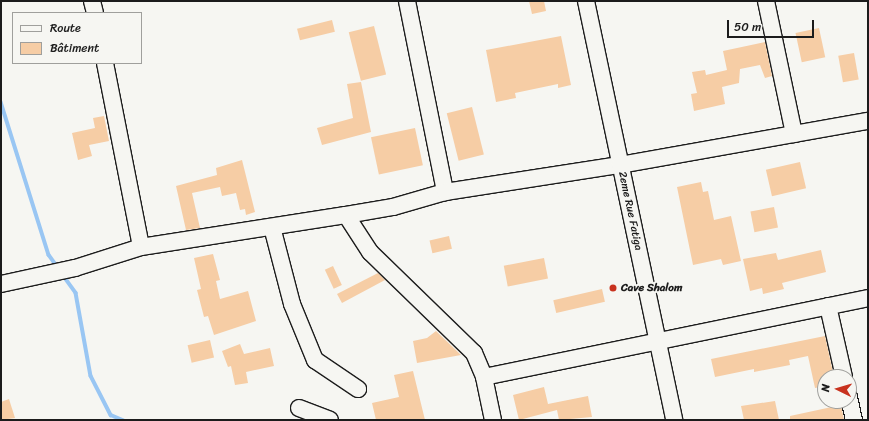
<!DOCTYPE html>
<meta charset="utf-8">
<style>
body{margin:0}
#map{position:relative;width:869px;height:421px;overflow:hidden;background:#f6f6f2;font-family:Sriracha,sans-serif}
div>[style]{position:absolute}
.stream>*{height:3.5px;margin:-1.75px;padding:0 1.75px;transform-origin:1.75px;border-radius:1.75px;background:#99c6f3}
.building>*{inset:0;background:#f6cda5;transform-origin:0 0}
.roads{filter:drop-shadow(1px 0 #1c1c1c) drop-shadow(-1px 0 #1c1c1c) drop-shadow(0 1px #1c1c1c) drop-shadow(0 -1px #1c1c1c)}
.minor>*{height:16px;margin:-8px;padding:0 8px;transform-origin:8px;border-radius:8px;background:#f6f6f2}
.dots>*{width:11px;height:11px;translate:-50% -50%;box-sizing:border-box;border:2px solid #f6f6f2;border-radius:50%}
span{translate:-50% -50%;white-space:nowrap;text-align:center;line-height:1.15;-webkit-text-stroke:4px #f6f6f2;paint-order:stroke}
.street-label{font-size:11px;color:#1c1c1c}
.poi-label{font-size:11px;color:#1c1c1c;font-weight:700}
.left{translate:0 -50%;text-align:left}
.frame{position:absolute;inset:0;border:2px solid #1c1c1c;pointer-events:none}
.legend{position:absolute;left:12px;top:12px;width:130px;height:52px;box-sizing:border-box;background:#f6f6f2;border:1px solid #9f9f9c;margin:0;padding:5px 7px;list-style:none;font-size:12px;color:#1c1c1c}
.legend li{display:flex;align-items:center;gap:8px;height:20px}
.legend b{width:20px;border:1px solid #9f9f9c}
.north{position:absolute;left:817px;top:369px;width:40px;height:40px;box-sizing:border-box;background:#f6f6f2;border:1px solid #9f9f9c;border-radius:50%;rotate:275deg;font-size:11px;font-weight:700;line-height:16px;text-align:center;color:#1c1c1c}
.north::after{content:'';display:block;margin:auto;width:14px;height:18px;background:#c8321e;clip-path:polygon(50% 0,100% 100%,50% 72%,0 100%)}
.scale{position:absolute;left:727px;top:20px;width:87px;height:18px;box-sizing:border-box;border:2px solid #1c1c1c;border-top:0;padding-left:5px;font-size:12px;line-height:14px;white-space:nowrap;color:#1c1c1c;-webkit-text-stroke:3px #f6f6f2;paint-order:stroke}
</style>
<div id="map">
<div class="stream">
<div style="left:1px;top:102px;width:160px;rotate:72.6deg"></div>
<div style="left:49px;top:255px;width:14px;rotate:54deg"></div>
<div style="left:63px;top:275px;width:22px;rotate:54deg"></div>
<div style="left:76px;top:293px;width:84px;rotate:79.8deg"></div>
<div style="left:91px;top:376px;width:44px;rotate:62.9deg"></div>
<div style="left:111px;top:415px;width:13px;rotate:23deg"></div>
</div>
<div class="building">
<div style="clip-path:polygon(529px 1px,544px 1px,546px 11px,532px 14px)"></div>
<div style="left:332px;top:20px;width:12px;height:36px;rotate:76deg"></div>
<div style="left:374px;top:26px;width:50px;height:26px;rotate:76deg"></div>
<div style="left:819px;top:28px;width:30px;height:24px;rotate:78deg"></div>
<div style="clip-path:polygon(561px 36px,571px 85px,558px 88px,558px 84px,515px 93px,516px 98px,496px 102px,486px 50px)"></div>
<div style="clip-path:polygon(765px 42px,772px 76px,765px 78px,760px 65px,740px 69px,739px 83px,722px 87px,725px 104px,694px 111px,691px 94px,697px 93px,692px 72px,705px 70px,706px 75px,727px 70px,723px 51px)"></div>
<div style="left:854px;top:53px;width:27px;height:16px;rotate:80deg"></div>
<div style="clip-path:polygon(361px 82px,371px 132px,322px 145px,317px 128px,353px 118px,347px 84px)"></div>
<div style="left:472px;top:107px;width:49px;height:26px;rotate:76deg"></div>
<div style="clip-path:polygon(104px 116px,109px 141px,89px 145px,92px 156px,78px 160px,72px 133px,95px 128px,93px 118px)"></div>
<div style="left:415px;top:128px;width:38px;height:45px;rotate:78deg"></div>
<div style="clip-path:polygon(242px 160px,255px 212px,246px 215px,245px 209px,240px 210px,236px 193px,222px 196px,220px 187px,192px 193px,200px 228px,186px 230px,176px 186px,217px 175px,216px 168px)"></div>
<div style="left:800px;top:162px;width:27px;height:35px;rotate:77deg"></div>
<div style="clip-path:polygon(701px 182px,703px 192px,708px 191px,714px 220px,731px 216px,741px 261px,723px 265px,721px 259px,693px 265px,677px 187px)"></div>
<div style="left:774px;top:207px;width:21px;height:24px;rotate:79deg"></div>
<div style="left:449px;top:236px;width:13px;height:20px;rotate:77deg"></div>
<div style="clip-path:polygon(821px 250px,826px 272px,782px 283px,784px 289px,763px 294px,762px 288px,750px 291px,743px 259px,776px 253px,778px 260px)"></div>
<div style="clip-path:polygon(213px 254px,220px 280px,216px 281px,220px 299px,248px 291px,256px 321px,214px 335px,208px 316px,204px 317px,197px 290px,201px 289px,194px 258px)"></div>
<div style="left:544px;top:258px;width:21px;height:41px;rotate:79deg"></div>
<div style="left:333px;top:266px;width:21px;height:9px;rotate:65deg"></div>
<div style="clip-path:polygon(378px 273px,385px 280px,342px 303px,337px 294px)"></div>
<div style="left:602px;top:289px;width:13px;height:50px;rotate:77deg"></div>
<div style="clip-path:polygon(436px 331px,461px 355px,417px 363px,413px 341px,427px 338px)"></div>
<div style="clip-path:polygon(825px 336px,834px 377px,825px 377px,825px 386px,815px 388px,808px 356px,789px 360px,790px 365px,754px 372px,754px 369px,715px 377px,711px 359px)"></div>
<div style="left:210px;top:340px;width:18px;height:23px;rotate:77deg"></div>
<div style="clip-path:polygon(240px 344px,244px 354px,270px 348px,274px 366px,246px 372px,248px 383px,235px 385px,231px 366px,228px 367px,222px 351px)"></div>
<div style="clip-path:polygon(413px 371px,425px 420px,376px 420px,372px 403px,399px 397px,394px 375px)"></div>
<div style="clip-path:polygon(544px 387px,548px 404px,588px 396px,592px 417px,559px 420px,557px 410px,519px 420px,513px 395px)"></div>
<div style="clip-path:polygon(9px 399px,15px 418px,1px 420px,1px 402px)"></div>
<div style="clip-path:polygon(775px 401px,779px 420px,744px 420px,741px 406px)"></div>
<div style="clip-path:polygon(841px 405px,844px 420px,790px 420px,790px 416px)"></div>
</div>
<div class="roads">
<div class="minor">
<div style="left:92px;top:1px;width:12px;rotate:76deg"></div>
<div style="left:407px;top:1px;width:195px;rotate:78.7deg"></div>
<div style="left:586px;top:1px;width:428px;rotate:78.1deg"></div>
<div style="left:766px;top:1px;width:136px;rotate:78.1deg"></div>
<div style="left:105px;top:63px;width:187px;rotate:78.9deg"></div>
<div style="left:346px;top:215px;width:44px;rotate:57deg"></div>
<div style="left:370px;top:252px;width:145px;rotate:44.2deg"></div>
<div style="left:474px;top:353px;width:26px;rotate:67deg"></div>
<div style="left:484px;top:377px;width:44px;rotate:78.2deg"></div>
<div style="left:272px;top:227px;width:80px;rotate:75.4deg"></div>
<div style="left:292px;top:304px;width:61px;rotate:67.7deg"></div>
<div style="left:315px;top:360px;width:52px;rotate:34deg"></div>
<div style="left:1px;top:284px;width:76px;rotate:-12.2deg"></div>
<div style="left:75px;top:268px;width:69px;rotate:-17.7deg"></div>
<div style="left:141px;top:247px;width:207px;rotate:-8.9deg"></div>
<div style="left:346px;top:215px;width:48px;rotate:-9.7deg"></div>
<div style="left:393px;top:207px;width:54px;rotate:-16.1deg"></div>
<div style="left:445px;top:192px;width:177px;rotate:-8.8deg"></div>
<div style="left:620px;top:165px;width:252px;rotate:-10.1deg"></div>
<div style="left:828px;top:306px;width:73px;rotate:77.3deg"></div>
<div style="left:484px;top:377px;width:392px;rotate:-11.6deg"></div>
<div style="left:849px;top:397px;width:24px;rotate:78deg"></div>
<div style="left:299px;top:408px;width:33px;rotate:21deg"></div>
</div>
</div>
<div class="dots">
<div style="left:613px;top:288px;background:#c8321e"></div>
</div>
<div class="street-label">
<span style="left:630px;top:211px;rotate:78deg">2eme Rue Fatiga</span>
</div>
<div class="poi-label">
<span class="left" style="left:621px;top:288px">Cave Shalom</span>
</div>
<div class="frame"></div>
<ul class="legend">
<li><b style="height:5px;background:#f6f6f2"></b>Route</li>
<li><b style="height:11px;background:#f6cda5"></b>Bâtiment</li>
</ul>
<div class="north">N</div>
<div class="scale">50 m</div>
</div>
